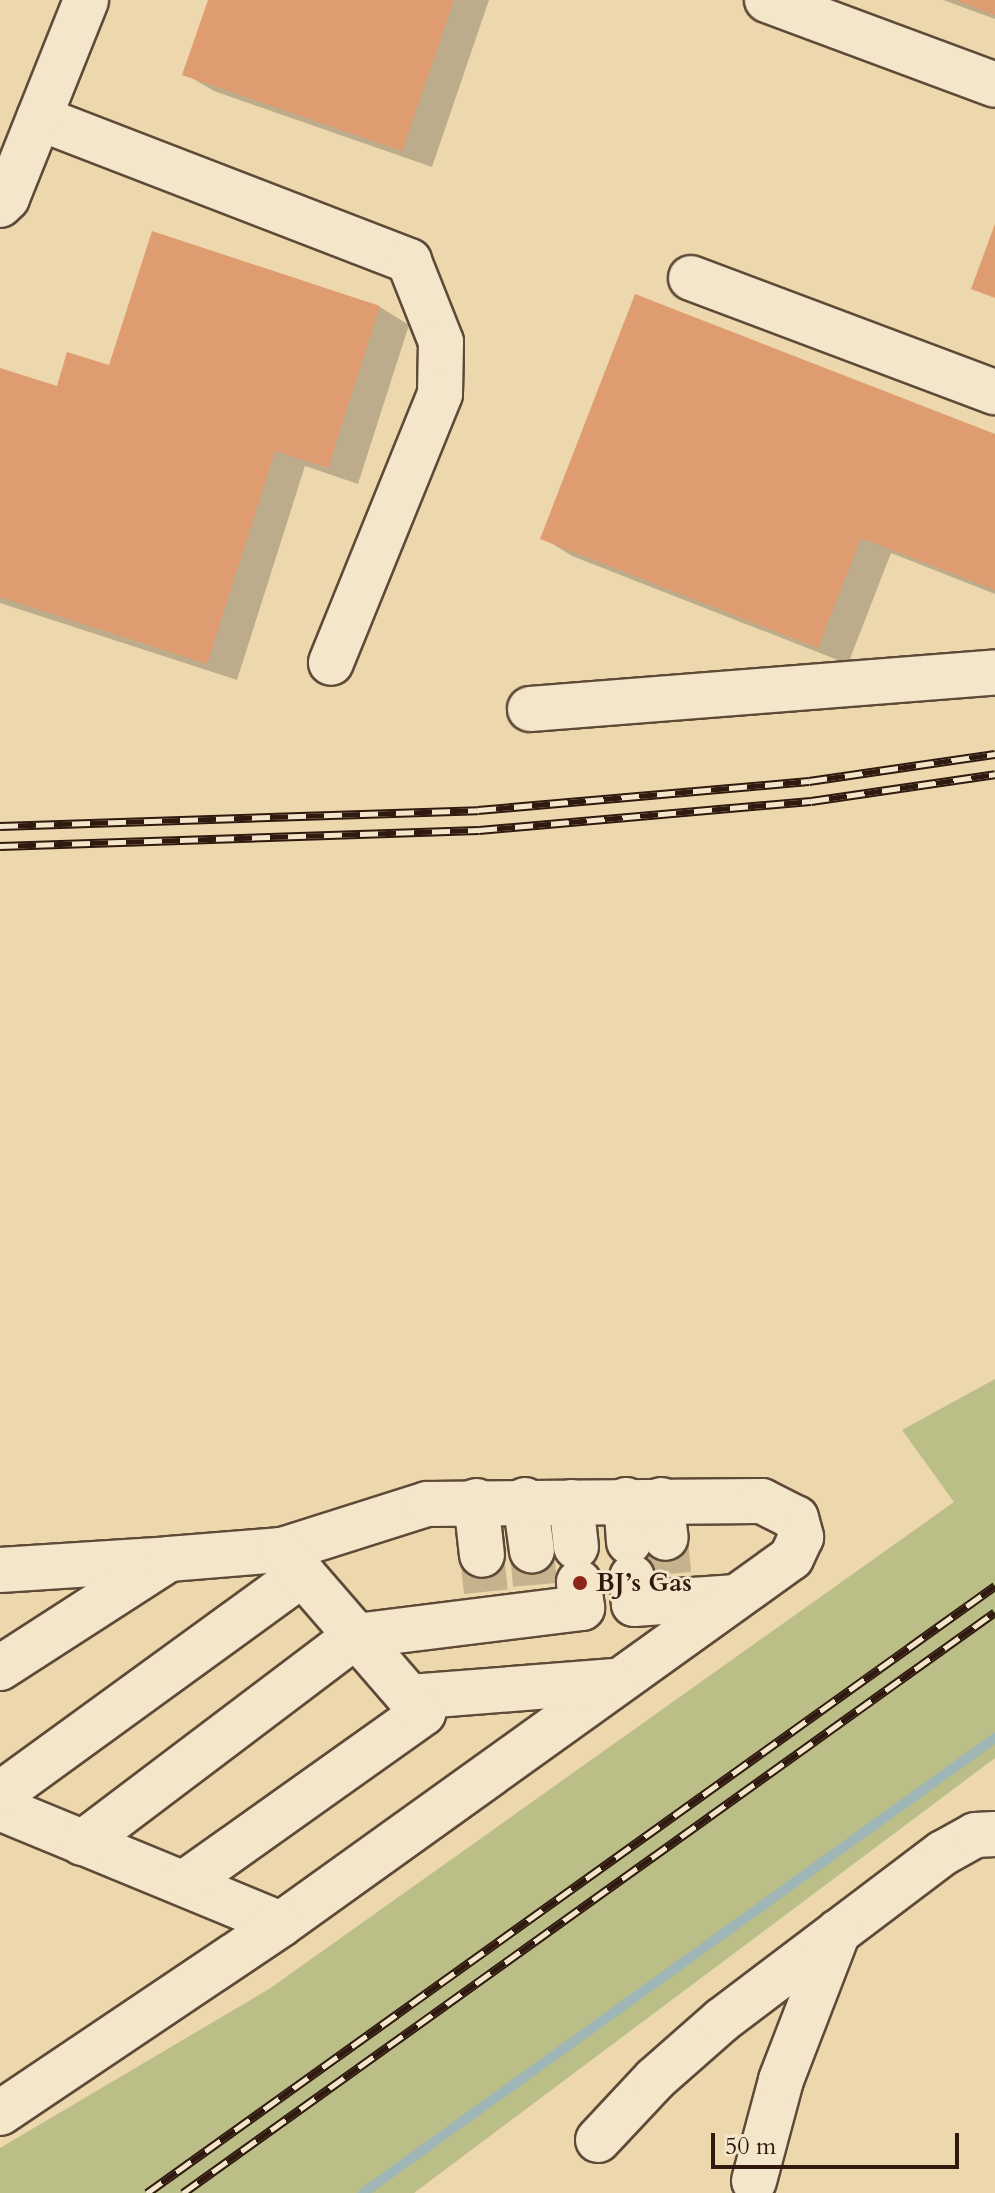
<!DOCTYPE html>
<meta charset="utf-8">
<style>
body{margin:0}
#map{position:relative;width:995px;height:2193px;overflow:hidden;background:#edd8ae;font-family:Cardo,serif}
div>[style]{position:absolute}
.green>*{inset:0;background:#bcbe88}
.shadow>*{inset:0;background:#0003}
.stream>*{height:10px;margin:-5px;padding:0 5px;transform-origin:5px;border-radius:5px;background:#9fb6b6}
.building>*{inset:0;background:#df9c71}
.minor-tunnel>*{height:44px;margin-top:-22px;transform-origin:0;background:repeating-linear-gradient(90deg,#c7b28e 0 44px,transparent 0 66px)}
.roads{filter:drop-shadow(2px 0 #5f4a38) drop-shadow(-2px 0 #5f4a38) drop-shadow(0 2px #5f4a38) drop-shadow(0 -2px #5f4a38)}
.minor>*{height:44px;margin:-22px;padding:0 22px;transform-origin:22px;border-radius:22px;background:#f3e6ca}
.rail>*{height:9px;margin-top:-4.5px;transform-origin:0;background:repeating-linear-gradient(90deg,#f3e6ca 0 18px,#301a10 0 36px);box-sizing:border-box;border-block:2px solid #301a10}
.dots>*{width:22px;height:22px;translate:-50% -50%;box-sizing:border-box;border:4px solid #f3e6ca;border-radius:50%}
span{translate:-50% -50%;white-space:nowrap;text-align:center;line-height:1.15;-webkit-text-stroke:6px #f3e6ca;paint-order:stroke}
.poi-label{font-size:26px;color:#301a10;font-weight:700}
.left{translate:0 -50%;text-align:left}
.scale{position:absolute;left:711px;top:2133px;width:248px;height:36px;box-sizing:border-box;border:4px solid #301a10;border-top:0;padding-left:10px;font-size:24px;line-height:28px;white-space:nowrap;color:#301a10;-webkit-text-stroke:6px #f3e6ca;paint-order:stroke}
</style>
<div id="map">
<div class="green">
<div style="clip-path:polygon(995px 1379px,995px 1758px,414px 2193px,0 2193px,0 2148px,269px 1989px,954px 1502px,902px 1430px)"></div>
</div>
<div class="shadow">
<div style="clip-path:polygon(210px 0,489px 0,432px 167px,214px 91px,185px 74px)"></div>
<div style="clip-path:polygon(943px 0,995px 0,995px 19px)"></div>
<div style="clip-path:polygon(153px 234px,380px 307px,409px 325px,358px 484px,305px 466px,237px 680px,0 603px,0 370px,58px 389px,110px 368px)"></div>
<div style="clip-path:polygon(995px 437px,995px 594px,891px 553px,848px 664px,572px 556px,543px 538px)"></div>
</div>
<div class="stream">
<div style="left:363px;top:2193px;width:779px;rotate:-35.75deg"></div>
</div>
<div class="building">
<div style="clip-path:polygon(208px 0,454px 0,402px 151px,182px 75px)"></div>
<div style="clip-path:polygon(955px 0,995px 0,995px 15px)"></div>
<div style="clip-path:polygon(995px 224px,995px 298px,971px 289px)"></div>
<div style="clip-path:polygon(152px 231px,380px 306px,328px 468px,275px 451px,207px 664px,0 597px,0 368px,57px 386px,67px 352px,109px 365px)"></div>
<div style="clip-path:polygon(635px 294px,995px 434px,995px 590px,861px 538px,818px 648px,540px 539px)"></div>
</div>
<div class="minor-tunnel">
<div style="left:666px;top:1538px;width:36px;rotate:85deg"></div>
<div style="left:532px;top:1551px;width:34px;rotate:85deg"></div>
<div style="left:482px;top:1555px;width:37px;rotate:84deg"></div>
</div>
<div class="roads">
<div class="minor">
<div style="left:767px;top:0;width:243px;rotate:20.4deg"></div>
<div style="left:39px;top:118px;width:397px;rotate:21.1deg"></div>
<div style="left:409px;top:261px;width:87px;rotate:68.4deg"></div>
<div style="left:441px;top:342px;width:52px;rotate:91.1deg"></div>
<div style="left:440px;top:394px;width:290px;rotate:112.1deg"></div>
<div style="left:0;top:205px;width:10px;rotate:-45deg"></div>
<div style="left:7px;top:198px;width:213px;rotate:-68.2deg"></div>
<div style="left:691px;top:278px;width:325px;rotate:20.6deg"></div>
<div style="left:530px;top:709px;width:466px;rotate:-4.5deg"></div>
<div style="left:525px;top:1500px;width:51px;rotate:82.2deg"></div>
<div style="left:626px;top:1500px;width:42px;rotate:85.9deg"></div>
<div style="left:661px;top:1500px;width:38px;rotate:83deg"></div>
<div style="left:476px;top:1501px;width:54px;rotate:83.7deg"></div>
<div style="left:571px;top:1502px;width:45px;rotate:83.7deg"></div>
<div style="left:0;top:1570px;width:169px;rotate:-3.7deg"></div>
<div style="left:632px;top:1577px;width:27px;rotate:86deg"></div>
<div style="left:634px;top:1604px;width:99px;rotate:-4deg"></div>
<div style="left:0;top:1668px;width:201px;rotate:-32.8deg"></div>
<div style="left:169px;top:1559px;width:113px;rotate:-4.6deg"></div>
<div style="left:282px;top:1550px;width:152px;rotate:-17.6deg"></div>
<div style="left:427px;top:1504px;width:335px;rotate:-0.5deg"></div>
<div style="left:762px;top:1501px;width:38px;rotate:27deg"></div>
<div style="left:796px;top:1518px;width:20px;rotate:75deg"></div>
<div style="left:801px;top:1537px;width:23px;rotate:115deg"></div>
<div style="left:791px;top:1558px;width:628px;rotate:144.33deg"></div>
<div style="left:281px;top:1924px;width:304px;rotate:-157.6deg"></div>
<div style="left:410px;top:1697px;width:205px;rotate:-4.5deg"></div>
<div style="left:0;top:1794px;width:374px;rotate:-36deg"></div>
<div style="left:82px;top:1843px;width:343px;rotate:-37.1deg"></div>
<div style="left:356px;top:1636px;width:228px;rotate:-7.1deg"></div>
<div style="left:582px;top:1608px;width:26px;rotate:-97deg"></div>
<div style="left:187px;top:1881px;width:290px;rotate:-35.4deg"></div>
<div style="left:423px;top:1713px;width:216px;rotate:-130.9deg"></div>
<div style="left:0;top:2113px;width:339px;rotate:-33.9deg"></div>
<div style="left:598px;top:2140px;width:83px;rotate:-46.9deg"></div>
<div style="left:655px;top:2079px;width:89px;rotate:-41.4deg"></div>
<div style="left:722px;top:2020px;width:277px;rotate:-37.1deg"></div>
<div style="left:943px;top:1853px;width:37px;rotate:-29deg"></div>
<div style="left:975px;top:1835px;width:20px;rotate:-3deg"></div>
<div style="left:754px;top:2181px;width:105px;rotate:-75deg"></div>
<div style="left:781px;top:2080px;width:159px;rotate:-68.9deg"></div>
</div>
</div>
<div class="rail">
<div style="left:0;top:826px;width:478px;rotate:-1.9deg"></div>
<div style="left:478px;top:810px;width:332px;rotate:-5deg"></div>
<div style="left:809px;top:781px;width:188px;rotate:-8.3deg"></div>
<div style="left:0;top:846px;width:479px;rotate:-1.9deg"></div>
<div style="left:479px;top:830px;width:333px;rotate:-5deg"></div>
<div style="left:811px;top:801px;width:186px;rotate:-8.3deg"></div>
<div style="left:147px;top:2193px;width:1043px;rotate:-35.6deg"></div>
<div style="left:183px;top:2193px;width:998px;rotate:-35.58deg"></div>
</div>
<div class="dots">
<div style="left:580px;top:1583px;background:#8f2418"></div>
</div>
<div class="poi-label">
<span class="left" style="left:596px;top:1583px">BJ’s Gas</span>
</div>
<div class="scale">50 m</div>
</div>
